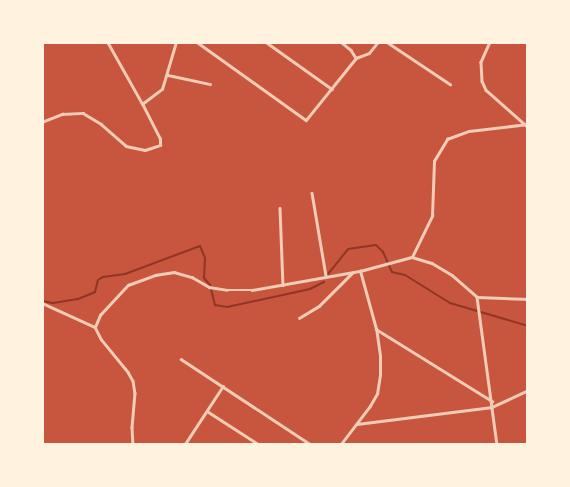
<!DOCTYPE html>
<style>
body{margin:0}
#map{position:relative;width:570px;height:487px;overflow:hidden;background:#c8553d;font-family:Bitter,serif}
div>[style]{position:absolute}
.stream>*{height:2px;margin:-1px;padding:0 1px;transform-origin:1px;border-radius:1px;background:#8f3625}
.minor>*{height:2.5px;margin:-1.25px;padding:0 1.25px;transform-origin:1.25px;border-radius:1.25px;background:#f1ccb7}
span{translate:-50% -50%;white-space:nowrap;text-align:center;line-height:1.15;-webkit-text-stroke:5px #fff3e0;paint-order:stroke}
.frame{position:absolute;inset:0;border:44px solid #fff3e0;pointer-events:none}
</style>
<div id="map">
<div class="stream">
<div style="left:328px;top:274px;width:32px;rotate:-51deg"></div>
<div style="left:348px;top:249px;width:28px;rotate:-8deg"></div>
<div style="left:376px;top:245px;width:10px;rotate:45deg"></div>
<div style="left:383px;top:252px;width:22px;rotate:66deg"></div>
<div style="left:392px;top:272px;width:13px;rotate:13deg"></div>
<div style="left:405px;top:275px;width:53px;rotate:31.9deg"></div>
<div style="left:450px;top:303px;width:81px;rotate:16.4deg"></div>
<div style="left:42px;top:301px;width:11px;rotate:10deg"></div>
<div style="left:53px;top:303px;width:25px;rotate:-9deg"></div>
<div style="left:78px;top:299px;width:18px;rotate:-22deg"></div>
<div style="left:95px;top:292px;width:12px;rotate:-76deg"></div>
<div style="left:98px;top:280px;width:6px;rotate:-31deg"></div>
<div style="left:103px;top:277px;width:22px;rotate:-8deg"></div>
<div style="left:125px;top:274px;width:80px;rotate:-20.5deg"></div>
<div style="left:200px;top:246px;width:13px;rotate:67deg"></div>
<div style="left:205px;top:258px;width:20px;rotate:93deg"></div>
<div style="left:204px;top:278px;width:9px;rotate:49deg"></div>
<div style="left:210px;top:285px;width:21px;rotate:76deg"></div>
<div style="left:215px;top:305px;width:12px;rotate:9deg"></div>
<div style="left:227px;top:307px;width:85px;rotate:-12.2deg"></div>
<div style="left:310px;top:289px;width:16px;rotate:-27deg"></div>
</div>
<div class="minor">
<div style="left:197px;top:42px;width:134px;rotate:35.6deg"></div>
<div style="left:306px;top:120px;width:80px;rotate:-51.1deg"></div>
<div style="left:356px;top:58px;width:14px;rotate:-21deg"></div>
<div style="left:369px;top:53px;width:14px;rotate:-51deg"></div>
<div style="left:266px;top:42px;width:81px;rotate:35.5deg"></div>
<div style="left:341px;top:42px;width:13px;rotate:39deg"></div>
<div style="left:351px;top:50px;width:9px;rotate:58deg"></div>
<div style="left:387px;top:42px;width:76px;rotate:33.7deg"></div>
<div style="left:490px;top:42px;width:22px;rotate:114deg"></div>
<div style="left:481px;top:62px;width:19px;rotate:87deg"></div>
<div style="left:482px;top:81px;width:10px;rotate:66deg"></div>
<div style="left:486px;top:90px;width:56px;rotate:41.4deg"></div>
<div style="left:168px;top:75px;width:43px;rotate:12.1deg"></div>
<div style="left:142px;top:104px;width:25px;rotate:-37deg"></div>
<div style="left:162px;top:89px;width:49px;rotate:-73.4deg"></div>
<div style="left:42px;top:122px;width:22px;rotate:-22deg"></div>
<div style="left:62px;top:114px;width:21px;rotate:-3deg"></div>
<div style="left:83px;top:113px;width:21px;rotate:31deg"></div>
<div style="left:101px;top:124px;width:33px;rotate:41deg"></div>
<div style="left:126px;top:146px;width:19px;rotate:12deg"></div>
<div style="left:145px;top:150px;width:16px;rotate:-18deg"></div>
<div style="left:160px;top:145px;width:6px;rotate:-90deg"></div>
<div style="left:160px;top:139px;width:39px;rotate:-117deg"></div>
<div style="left:142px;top:104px;width:71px;rotate:-119.4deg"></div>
<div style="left:312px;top:193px;width:84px;rotate:80.4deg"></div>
<div style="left:280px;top:208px;width:77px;rotate:87.8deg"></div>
<div style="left:412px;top:257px;width:46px;rotate:-64deg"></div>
<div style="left:432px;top:216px;width:55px;rotate:-87.9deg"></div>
<div style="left:434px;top:161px;width:26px;rotate:-59deg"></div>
<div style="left:447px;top:139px;width:23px;rotate:-20deg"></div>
<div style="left:469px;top:131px;width:59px;rotate:-6.8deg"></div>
<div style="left:477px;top:297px;width:148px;rotate:82.3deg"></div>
<div style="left:42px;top:303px;width:58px;rotate:24.4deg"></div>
<div style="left:299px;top:318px;width:23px;rotate:-31deg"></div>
<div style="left:319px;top:306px;width:47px;rotate:-45deg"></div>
<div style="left:95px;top:327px;width:13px;rotate:-67deg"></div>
<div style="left:100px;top:315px;width:41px;rotate:-47deg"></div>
<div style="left:128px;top:285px;width:29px;rotate:-20deg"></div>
<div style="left:155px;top:275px;width:19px;rotate:-9deg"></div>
<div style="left:174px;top:272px;width:19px;rotate:16deg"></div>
<div style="left:192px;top:277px;width:20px;rotate:30deg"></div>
<div style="left:209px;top:287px;width:18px;rotate:9deg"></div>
<div style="left:227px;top:290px;width:25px"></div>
<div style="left:252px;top:290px;width:110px;rotate:-10deg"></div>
<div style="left:360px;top:271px;width:54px;rotate:-15.1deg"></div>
<div style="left:412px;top:257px;width:21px;rotate:17deg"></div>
<div style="left:432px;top:263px;width:23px;rotate:31deg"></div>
<div style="left:452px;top:275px;width:33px;rotate:41deg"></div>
<div style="left:477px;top:297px;width:51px;rotate:2.2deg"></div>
<div style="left:95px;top:327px;width:13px;rotate:63deg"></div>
<div style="left:101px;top:339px;width:43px;rotate:50.7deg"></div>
<div style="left:128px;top:372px;width:10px;rotate:61deg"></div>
<div style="left:133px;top:381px;width:12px;rotate:81deg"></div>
<div style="left:135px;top:393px;width:34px;rotate:95deg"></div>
<div style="left:132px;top:427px;width:17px;rotate:87deg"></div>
<div style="left:376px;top:329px;width:137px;rotate:31.8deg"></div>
<div style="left:181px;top:359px;width:154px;rotate:33.4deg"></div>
<div style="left:42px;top:404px;width:12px;rotate:90deg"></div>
<div style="left:207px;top:411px;width:61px;rotate:32.9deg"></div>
<div style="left:357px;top:424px;width:136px;rotate:-7.2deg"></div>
<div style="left:492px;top:407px;width:40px;rotate:-25deg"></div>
<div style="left:185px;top:444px;width:69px;rotate:-56.8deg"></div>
<div style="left:341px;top:444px;width:48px;rotate:-52.7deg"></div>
<div style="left:370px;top:406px;width:14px;rotate:-60deg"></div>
<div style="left:377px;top:394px;width:19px;rotate:-81deg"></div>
<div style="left:380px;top:375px;width:19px;rotate:-90deg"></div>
<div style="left:380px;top:356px;width:27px;rotate:-98deg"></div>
<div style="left:376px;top:329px;width:60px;rotate:-105.4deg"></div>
</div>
<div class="frame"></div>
</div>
